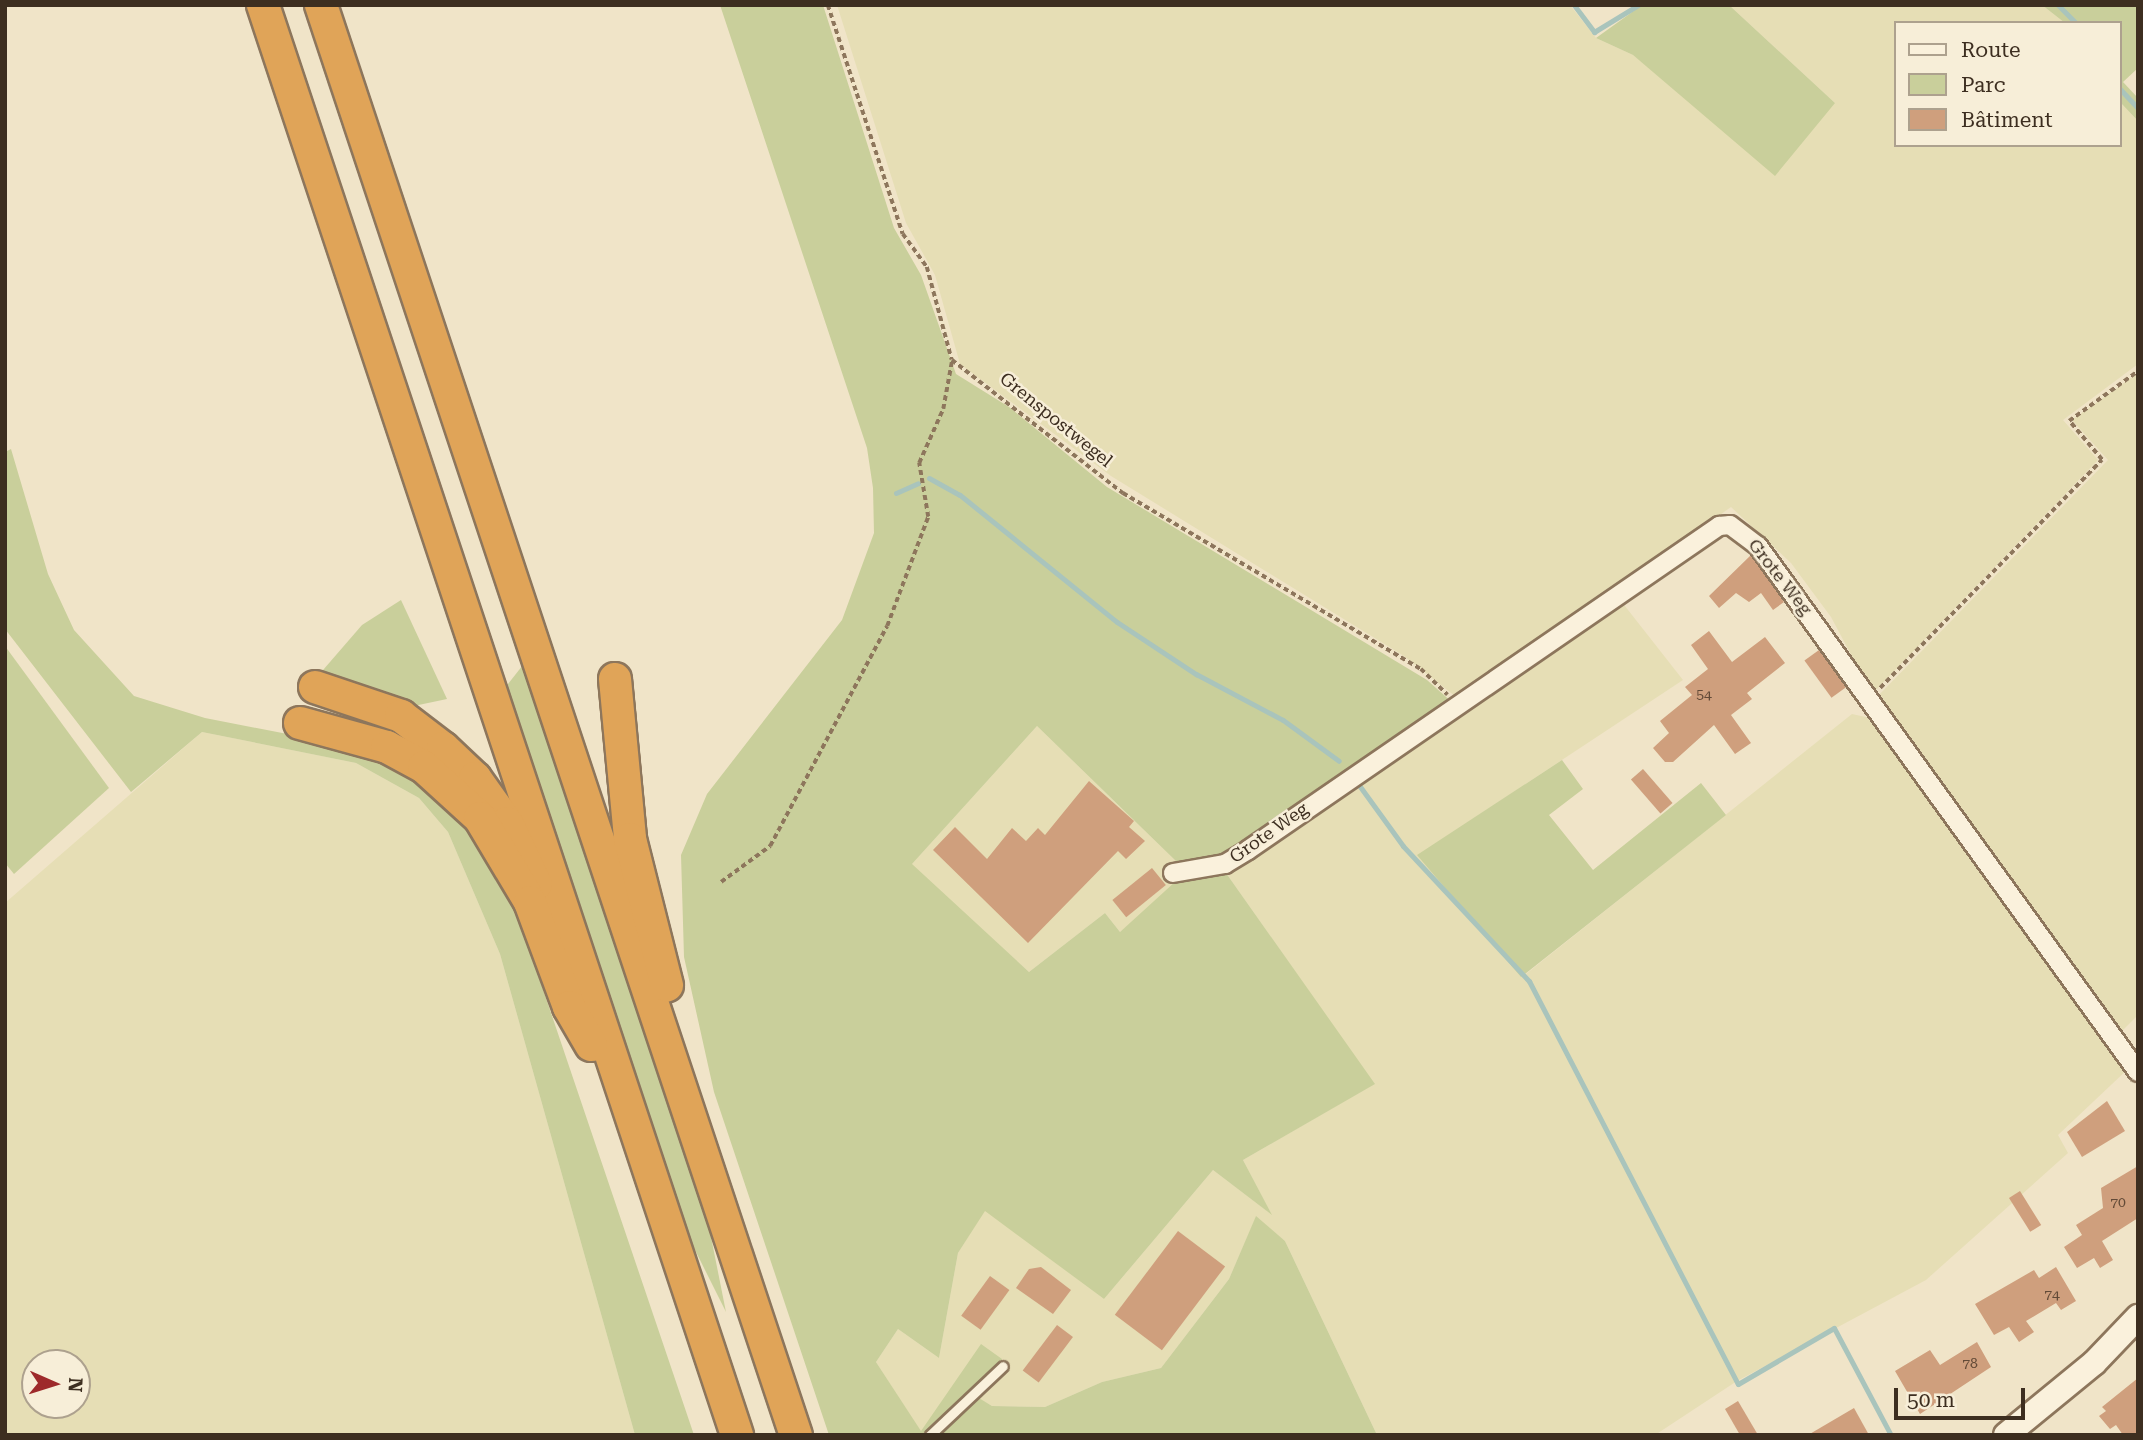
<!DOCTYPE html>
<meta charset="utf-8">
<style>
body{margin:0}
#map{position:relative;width:2143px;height:1440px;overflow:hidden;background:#f0e4c8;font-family:"Roboto Serif",serif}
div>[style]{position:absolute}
.farmland>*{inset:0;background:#e6deb5}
.green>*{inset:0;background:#c9cf9b}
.stream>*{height:5px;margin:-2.5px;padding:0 2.5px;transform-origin:2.5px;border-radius:2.5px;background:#a9c4bc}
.building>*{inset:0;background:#cf9f7d;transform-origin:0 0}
.path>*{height:3.5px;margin-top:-1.75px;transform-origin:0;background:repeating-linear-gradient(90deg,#8d765c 0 5px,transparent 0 8.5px)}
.roads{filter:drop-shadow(2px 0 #8d765c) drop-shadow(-2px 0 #8d765c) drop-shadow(0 2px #8d765c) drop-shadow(0 -2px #8d765c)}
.service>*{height:9px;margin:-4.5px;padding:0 4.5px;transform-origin:4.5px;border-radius:4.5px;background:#faf1dc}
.minor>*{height:18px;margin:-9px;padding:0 9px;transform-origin:9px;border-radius:9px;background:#faf1dc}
.secondary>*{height:24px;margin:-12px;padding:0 12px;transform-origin:12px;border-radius:12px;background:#faf1dc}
.motorway>*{height:32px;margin:-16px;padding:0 16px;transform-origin:16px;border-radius:16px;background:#e0a458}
span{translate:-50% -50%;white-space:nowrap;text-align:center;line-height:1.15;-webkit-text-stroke:5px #f7eed8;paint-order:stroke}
.number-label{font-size:14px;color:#624a37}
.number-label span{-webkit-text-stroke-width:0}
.street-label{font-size:18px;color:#3d2e20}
.frame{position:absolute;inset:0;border:7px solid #3d2e20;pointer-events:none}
.legend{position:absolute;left:1894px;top:21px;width:228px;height:126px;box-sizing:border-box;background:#f7eed8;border:2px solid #ada18e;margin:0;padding:9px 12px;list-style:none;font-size:21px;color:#3d2e20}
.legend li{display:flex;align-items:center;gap:14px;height:35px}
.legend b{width:35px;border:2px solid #ada18e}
.north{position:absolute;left:21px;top:1349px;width:70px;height:70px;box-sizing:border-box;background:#f7eed8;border:2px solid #ada18e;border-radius:50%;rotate:93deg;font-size:19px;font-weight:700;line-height:28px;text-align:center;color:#3d2e20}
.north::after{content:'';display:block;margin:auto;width:24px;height:32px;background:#9e2a2b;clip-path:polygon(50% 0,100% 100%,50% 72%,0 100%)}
.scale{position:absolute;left:1894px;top:1388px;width:131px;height:32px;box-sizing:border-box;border:4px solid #3d2e20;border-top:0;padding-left:9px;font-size:21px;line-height:24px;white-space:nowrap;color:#3d2e20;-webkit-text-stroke:5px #f7eed8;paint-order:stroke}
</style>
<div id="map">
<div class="farmland">
<div style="clip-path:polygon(837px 5px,1570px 5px,1596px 38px,1633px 55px,1679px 92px,1835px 103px,1729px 5px,2042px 5px,2065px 23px,1896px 23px,1896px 145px,2120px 145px,2120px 102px,2138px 121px,2138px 364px,2063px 420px,2098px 460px,1872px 694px,1831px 617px,1791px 563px,1731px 507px,1460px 700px,1404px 656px,1111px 476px,960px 364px,935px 275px,906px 223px)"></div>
<div style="clip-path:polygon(2138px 373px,2138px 1015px,2116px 1037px,1875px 699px,2108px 460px,2072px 420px)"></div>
<div style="clip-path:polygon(1621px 601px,1683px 680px,1418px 855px,1422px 860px,1522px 977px,1852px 714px,1870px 718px,2129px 1068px,2058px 1135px,2068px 1153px,1926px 1280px,1737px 1381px,1655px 1435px,1377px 1435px,1285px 1241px,1256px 1217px,1229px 1279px,1161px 1368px,1102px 1382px,1045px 1407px,992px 1406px,974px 1396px,921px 1432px,876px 1362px,898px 1329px,939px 1358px,958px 1253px,985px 1210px,1104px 1299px,1213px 1170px,1271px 1214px,1243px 1160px,1374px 1084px,1226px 873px)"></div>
<div style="clip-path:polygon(1037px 726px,1179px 864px,1174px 888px,1120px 932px,1105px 913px,1029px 972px,911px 865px)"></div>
<div style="clip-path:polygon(evenodd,202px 732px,356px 763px,419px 798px,448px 832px,500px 954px,635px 1435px,5px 1435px,5px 903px,202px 732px,35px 1363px,77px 1363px,77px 1405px,35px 1405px,35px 1363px)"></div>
</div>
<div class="green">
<div style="clip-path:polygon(720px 5px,823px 5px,894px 228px,921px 275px,956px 374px,1009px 407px,1107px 487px,1427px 680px,1454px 704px,1231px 858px,1179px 864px,1037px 726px,912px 864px,1029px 972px,1105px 913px,1120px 932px,1176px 881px,1226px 873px,1375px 1084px,1243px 1160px,1272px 1215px,1213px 1170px,1104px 1299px,985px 1211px,958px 1253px,939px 1358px,898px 1329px,876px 1362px,921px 1431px,981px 1344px,1002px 1359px,974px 1395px,992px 1406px,1045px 1407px,1102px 1382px,1161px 1368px,1229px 1279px,1256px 1216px,1285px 1241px,1377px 1435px,829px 1435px,714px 1092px,684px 957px,681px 855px,707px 794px,842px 620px,874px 533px,873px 488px,867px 448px)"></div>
<div style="clip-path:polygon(1642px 5px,1729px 5px,1835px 103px,1775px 176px,1633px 55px,1596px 38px)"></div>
<div style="clip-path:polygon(2042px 5px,2138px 5px,2138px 68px,2123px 82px,2138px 98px,2138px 121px,2120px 102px,2120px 23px,2065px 23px)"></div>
<div style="clip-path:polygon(11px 449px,48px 574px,74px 630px,134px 696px,205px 718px,375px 751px,408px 768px,470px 826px,509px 889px,694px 1435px,635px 1435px,500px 954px,448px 832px,419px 798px,356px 763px,202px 732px,131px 792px,5px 629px,5px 452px)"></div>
<div style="clip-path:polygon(401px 600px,447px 699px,409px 707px,317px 677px,362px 625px)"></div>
<div style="clip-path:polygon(5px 646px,109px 788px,14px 874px,5px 863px)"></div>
<div style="clip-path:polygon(530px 656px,703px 1197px,726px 1312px,691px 1242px,504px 689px)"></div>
<div style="clip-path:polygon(1562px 760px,1583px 789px,1549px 815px,1593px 870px,1701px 783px,1726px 815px,1521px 977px,1417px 855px)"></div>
</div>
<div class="stream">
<div style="left:1574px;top:5px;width:34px;rotate:53deg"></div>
<div style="left:1594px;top:32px;width:52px;rotate:-31.5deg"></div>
<div style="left:2058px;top:5px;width:25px;rotate:45deg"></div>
<div style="left:2120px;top:89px;width:26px;rotate:47deg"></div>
<div style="left:929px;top:478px;width:35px;rotate:29deg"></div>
<div style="left:960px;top:495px;width:202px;rotate:39deg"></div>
<div style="left:1117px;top:622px;width:95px;rotate:33.4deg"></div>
<div style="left:1196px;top:674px;width:98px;rotate:27.9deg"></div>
<div style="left:1283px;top:720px;width:69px;rotate:36.2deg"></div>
<div style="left:896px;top:493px;width:24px;rotate:-24deg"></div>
<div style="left:1356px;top:781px;width:80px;rotate:54.1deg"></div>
<div style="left:1403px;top:846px;width:185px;rotate:47deg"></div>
<div style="left:1529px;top:981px;width:454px;rotate:62.6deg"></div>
<div style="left:1738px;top:1384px;width:111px;rotate:-30.3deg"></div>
<div style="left:1834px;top:1328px;width:121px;rotate:62deg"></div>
</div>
<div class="building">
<div style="clip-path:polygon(1751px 555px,1784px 602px,1773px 610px,1761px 593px,1749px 602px,1736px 593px,1719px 608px,1709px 596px)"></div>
<div style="clip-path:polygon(1709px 631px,1732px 662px,1765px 637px,1785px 663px,1747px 693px,1752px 699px,1731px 715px,1751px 743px,1735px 754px,1714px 725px,1673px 762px,1665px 762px,1653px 748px,1669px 733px,1660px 721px,1692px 695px,1685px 687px,1708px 669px,1691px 645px)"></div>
<div style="left:1819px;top:650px;width:46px;height:18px;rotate:54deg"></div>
<div style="left:1643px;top:769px;width:45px;height:16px;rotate:49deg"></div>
<div style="clip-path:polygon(1089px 781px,1134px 821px,1129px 827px,1145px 841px,1126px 859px,1118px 851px,1028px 943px,933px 850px,955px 827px,987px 859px,1012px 828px,1026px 841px,1038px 828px,1045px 835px)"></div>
<div style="left:1152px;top:868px;width:22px;height:51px;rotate:51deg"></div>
<div style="clip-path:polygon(2107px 1101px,2125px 1131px,2082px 1157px,2067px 1132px)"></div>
<div style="clip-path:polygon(2138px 1166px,2138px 1218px,2102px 1241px,2113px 1260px,2100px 1268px,2094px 1258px,2077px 1268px,2064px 1247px,2082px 1235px,2076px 1225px,2103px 1208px,2101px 1188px)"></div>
<div style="left:2020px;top:1191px;width:40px;height:13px;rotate:58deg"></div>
<div style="left:1178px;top:1231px;width:59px;height:105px;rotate:37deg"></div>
<div style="clip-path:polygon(1041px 1267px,1071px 1290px,1053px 1314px,1016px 1288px,1029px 1269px)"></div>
<div style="clip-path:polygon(2056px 1267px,2076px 1301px,2061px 1310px,2056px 1303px,2026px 1321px,2034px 1332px,2019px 1342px,2009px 1327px,1994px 1335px,1975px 1304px,2034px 1270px,2039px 1278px)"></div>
<div style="left:990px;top:1276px;width:24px;height:49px;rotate:36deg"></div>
<div style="left:1057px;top:1325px;width:20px;height:57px;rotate:37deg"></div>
<div style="clip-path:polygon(1977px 1342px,1991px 1367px,1920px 1414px,1895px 1371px,1930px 1350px,1940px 1365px)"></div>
<div style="clip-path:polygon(2138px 1378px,2138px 1435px,2123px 1435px,2116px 1425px,2110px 1429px,2099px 1416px,2106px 1411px,2102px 1407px)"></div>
<div style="clip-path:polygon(1738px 1401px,1758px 1435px,1740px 1435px,1725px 1409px)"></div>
<div style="clip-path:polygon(1854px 1408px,1869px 1435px,1808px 1435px)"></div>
</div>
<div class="path">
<div style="left:828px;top:5px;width:241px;rotate:71.9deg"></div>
<div style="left:903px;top:234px;width:41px;rotate:54deg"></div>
<div style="left:927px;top:267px;width:96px;rotate:75deg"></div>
<div style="left:952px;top:360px;width:217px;rotate:37.9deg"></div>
<div style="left:1123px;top:493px;width:346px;rotate:30.6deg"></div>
<div style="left:1421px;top:669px;width:37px;rotate:44deg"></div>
<div style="left:1880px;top:688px;width:318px;rotate:-45.8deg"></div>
<div style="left:2102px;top:460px;width:51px;rotate:-130.2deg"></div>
<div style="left:2069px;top:421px;width:85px;rotate:-35.9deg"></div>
<div style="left:721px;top:882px;width:61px;rotate:-36.3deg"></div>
<div style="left:770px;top:846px;width:249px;rotate:-62deg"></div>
<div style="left:887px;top:626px;width:116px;rotate:-69.4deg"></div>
<div style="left:928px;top:517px;width:55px;rotate:-99.5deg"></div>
<div style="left:919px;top:463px;width:59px;rotate:-66deg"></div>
<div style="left:943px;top:409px;width:50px;rotate:-79.6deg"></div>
</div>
<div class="roads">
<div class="service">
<div style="left:930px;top:1435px;width:100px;rotate:-43.4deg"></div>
</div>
<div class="minor">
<div style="left:1173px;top:873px;width:53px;rotate:-9.8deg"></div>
<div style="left:1225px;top:864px;width:27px;rotate:-31deg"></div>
<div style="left:1248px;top:850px;width:572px;rotate:-34.52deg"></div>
<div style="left:1719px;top:526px;width:11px;rotate:-5deg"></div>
<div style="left:1730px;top:525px;width:35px;rotate:37deg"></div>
<div style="left:1758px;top:546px;width:649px;rotate:54.15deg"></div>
</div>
<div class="secondary">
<div style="left:2006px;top:1435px;width:114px;rotate:-39.3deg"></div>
<div style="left:2094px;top:1363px;width:64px;rotate:-46.3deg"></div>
</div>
<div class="motorway">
<div style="left:263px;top:5px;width:1507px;rotate:71.66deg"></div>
<div style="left:321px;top:5px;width:1507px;rotate:71.63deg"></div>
<div style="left:615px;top:679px;width:161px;rotate:84.6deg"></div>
<div style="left:630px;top:839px;width:151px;rotate:75.8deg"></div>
<div style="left:315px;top:687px;width:91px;rotate:18.6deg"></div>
<div style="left:401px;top:716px;width:53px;rotate:37.3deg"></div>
<div style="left:443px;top:748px;width:44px;rotate:43.2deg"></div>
<div style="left:475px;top:778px;width:55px;rotate:54.6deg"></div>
<div style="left:507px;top:823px;width:68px;rotate:64.9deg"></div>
<div style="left:300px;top:723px;width:90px;rotate:15.4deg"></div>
<div style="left:387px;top:747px;width:42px;rotate:28.4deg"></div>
<div style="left:424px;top:767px;width:76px;rotate:42.3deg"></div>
<div style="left:480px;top:818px;width:98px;rotate:59.2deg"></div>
<div style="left:530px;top:902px;width:112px;rotate:69.6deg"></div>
<div style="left:569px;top:1007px;width:44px;rotate:59.9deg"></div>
</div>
</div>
<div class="number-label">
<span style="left:1704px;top:694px">54</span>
<span style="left:2118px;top:1202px">70</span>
<span style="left:2052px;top:1294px">74</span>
<span style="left:1970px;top:1363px">78</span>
</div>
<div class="street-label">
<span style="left:1056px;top:420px;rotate:39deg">Grenspostwegel</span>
<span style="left:1780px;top:577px;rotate:52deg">Grote Weg</span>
<span style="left:1269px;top:833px;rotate:-35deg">Grote Weg</span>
</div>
<div class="frame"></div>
<ul class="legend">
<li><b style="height:9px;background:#faf1dc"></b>Route</li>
<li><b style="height:19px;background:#c9cf9b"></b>Parc</li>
<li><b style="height:19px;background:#cf9f7d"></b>Bâtiment</li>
</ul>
<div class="north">N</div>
<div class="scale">50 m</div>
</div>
